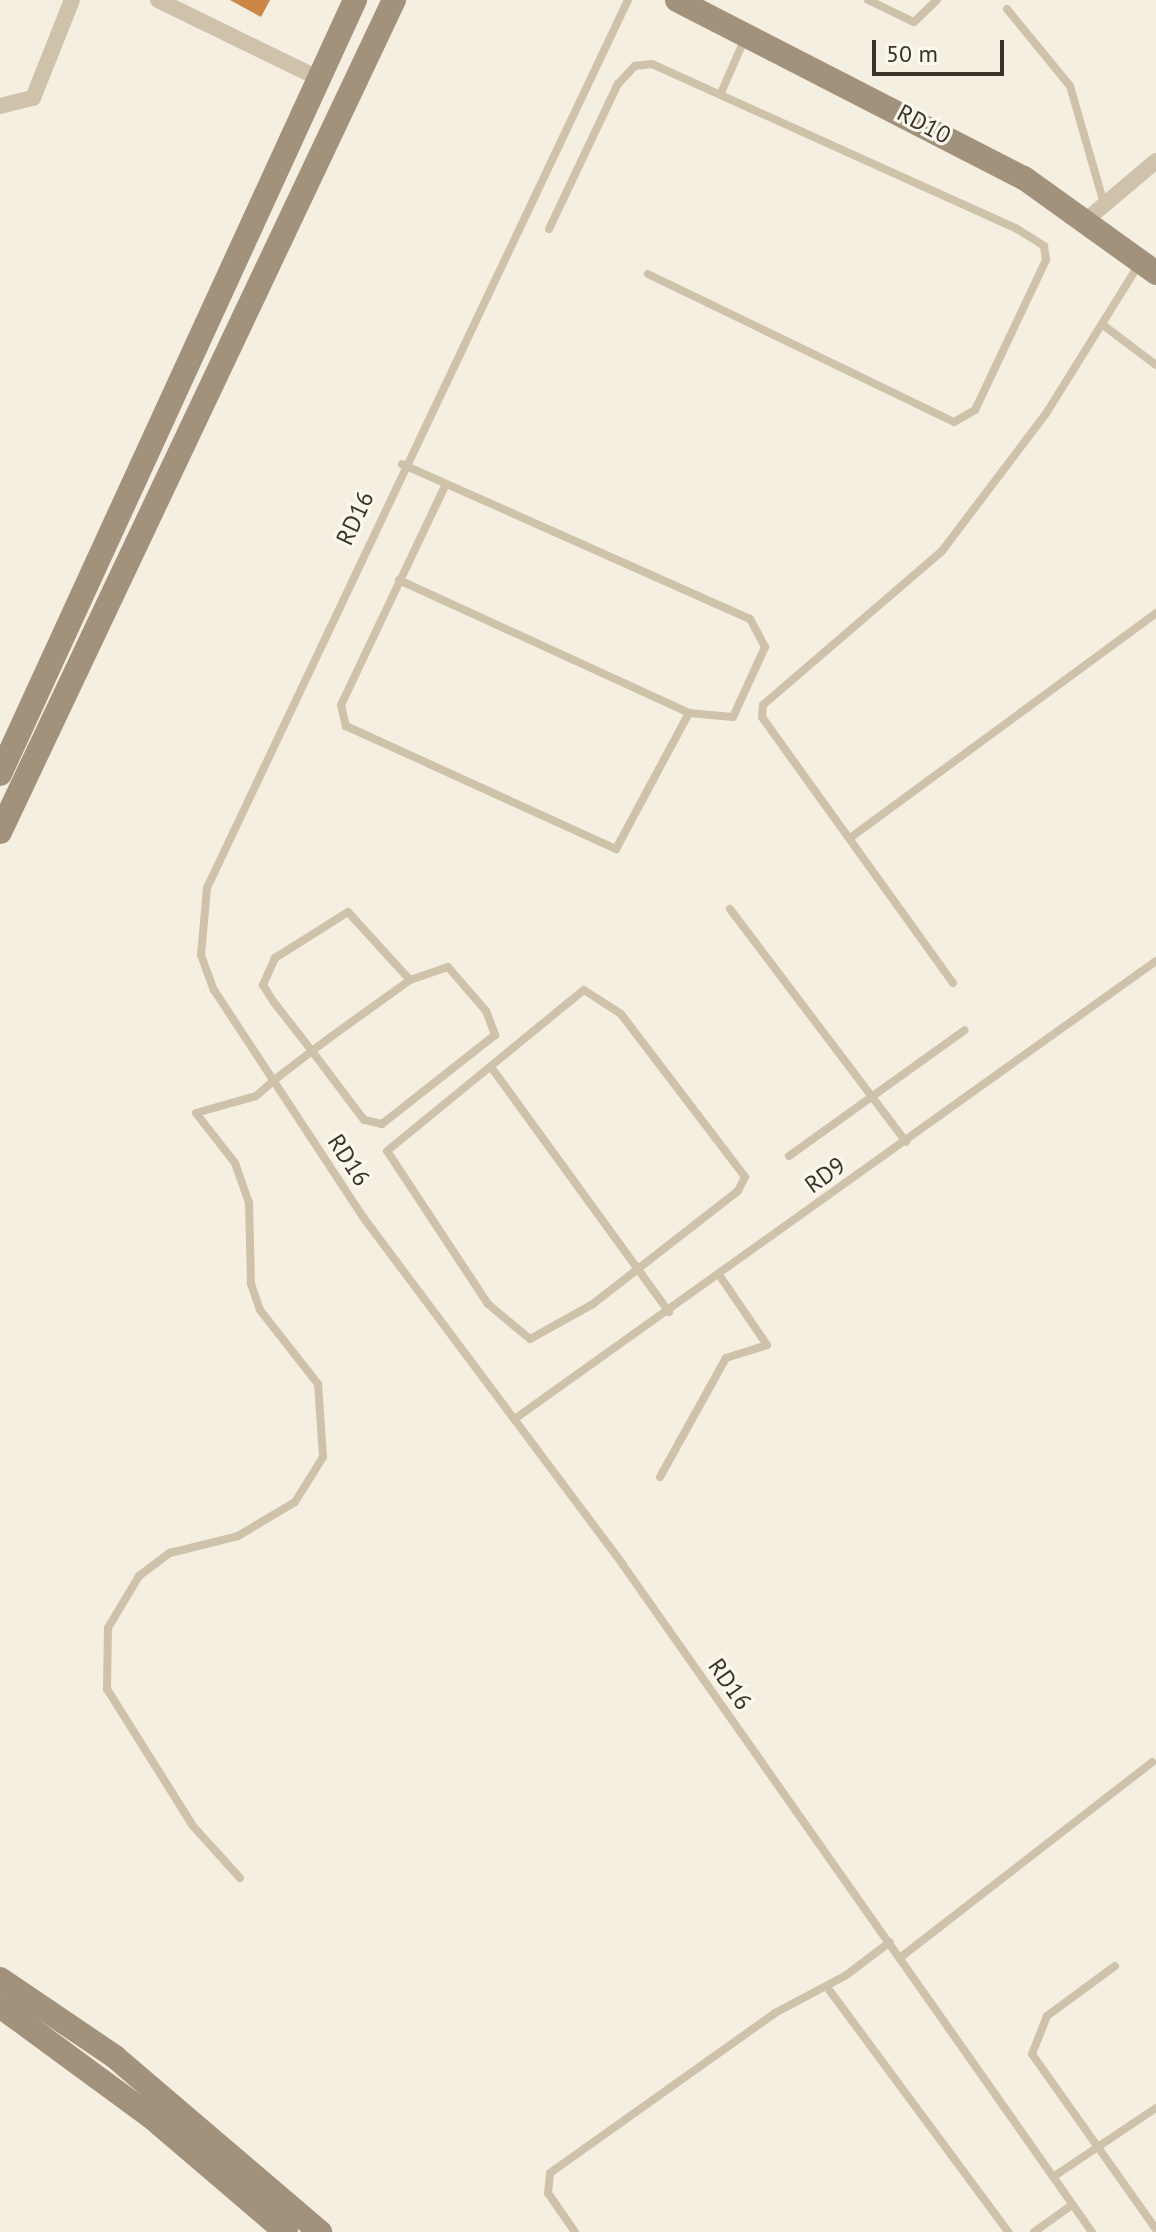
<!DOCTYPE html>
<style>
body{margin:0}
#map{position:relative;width:1156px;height:2232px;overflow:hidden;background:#f4efe0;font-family:"PT Sans",sans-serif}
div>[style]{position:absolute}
.building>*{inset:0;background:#cc8646}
.lane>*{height:8px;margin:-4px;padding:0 4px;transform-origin:4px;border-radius:4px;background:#cec3aa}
.street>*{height:16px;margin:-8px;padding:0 8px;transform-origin:8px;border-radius:8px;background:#cec3aa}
.secondary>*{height:24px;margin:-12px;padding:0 12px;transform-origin:12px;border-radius:12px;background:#a2927b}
span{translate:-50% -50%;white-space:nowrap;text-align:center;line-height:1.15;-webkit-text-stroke:6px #fbf8ed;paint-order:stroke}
.street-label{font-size:24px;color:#3b332a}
.scale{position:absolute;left:872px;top:40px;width:132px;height:36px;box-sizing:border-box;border:4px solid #3b332a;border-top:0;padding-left:10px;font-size:24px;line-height:28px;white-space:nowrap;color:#3b332a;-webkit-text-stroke:6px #fbf8ed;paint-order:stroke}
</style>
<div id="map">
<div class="building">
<div style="clip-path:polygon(230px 0,270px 0,261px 17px)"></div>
</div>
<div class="lane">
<div style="left:628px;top:0;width:983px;rotate:115.37deg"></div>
<div style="left:207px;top:888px;width:67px;rotate:95.1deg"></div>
<div style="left:201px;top:955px;width:37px;rotate:70deg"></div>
<div style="left:214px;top:990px;width:272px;rotate:56.7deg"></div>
<div style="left:363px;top:1217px;width:434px;rotate:53.2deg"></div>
<div style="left:623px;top:1565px;width:815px;rotate:54.89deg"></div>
<div style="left:868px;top:0;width:51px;rotate:25.6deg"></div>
<div style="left:914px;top:22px;width:32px;rotate:-44deg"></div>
<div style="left:1007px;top:9px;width:99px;rotate:50.7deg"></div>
<div style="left:1070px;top:86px;width:123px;rotate:73.9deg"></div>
<div style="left:721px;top:93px;width:60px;rotate:-66.4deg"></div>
<div style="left:549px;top:229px;width:161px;rotate:-64.6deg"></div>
<div style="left:618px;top:84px;width:25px;rotate:-47deg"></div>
<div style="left:635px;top:66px;width:17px;rotate:-7deg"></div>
<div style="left:652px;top:64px;width:401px;rotate:24.3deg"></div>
<div style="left:1017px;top:229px;width:32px;rotate:32deg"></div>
<div style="left:1044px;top:246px;width:14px;rotate:82deg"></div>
<div style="left:1046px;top:260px;width:166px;rotate:115.3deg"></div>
<div style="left:975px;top:410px;width:24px;rotate:150deg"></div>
<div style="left:954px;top:422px;width:340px;rotate:-154.2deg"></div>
<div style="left:1103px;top:325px;width:66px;rotate:37deg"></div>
<div style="left:445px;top:486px;width:242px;rotate:115.4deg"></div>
<div style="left:341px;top:705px;width:22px;rotate:77deg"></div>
<div style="left:346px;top:726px;width:297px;rotate:24.5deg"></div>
<div style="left:616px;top:849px;width:154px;rotate:-61.8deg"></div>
<div style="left:399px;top:580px;width:319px;rotate:24.6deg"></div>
<div style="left:689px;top:713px;width:44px;rotate:5.2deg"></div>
<div style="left:733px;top:717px;width:77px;rotate:-65.4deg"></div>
<div style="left:765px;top:647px;width:32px;rotate:-118deg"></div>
<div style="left:750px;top:619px;width:381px;rotate:-156deg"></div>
<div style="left:850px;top:838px;width:380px;rotate:-36.3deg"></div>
<div style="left:730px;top:909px;width:292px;rotate:52.9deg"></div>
<div style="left:953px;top:983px;width:327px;rotate:-125.7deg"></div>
<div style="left:762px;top:717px;width:12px;rotate:-85deg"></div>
<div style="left:763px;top:705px;width:236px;rotate:-40.7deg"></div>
<div style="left:942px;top:551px;width:174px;rotate:-52.9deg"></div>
<div style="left:1047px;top:412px;width:174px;rotate:-58.1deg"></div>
<div style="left:584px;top:990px;width:44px;rotate:33deg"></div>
<div style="left:621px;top:1014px;width:205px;rotate:52.7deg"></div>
<div style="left:745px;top:1177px;width:16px;rotate:117deg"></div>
<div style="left:738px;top:1191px;width:184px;rotate:142.1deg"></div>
<div style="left:593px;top:1304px;width:72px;rotate:150.9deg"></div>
<div style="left:530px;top:1339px;width:55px;rotate:-140.2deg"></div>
<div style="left:488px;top:1304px;width:183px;rotate:-123.4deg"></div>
<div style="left:387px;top:1151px;width:254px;rotate:-39.3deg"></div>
<div style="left:491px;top:1067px;width:303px;rotate:54deg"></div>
<div style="left:789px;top:1156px;width:216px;rotate:-35.6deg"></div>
<div style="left:516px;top:1418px;width:786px;rotate:-35.53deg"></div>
<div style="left:660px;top:1477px;width:136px;rotate:-61deg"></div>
<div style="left:726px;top:1358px;width:43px;rotate:-17.6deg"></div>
<div style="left:767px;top:1345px;width:83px;rotate:-124.3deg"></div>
<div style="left:240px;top:1878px;width:70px;rotate:-132.1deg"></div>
<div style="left:193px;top:1826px;width:162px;rotate:-122.1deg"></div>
<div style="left:107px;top:1689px;width:61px;rotate:-89.1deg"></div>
<div style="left:108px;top:1628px;width:61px;rotate:-59.2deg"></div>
<div style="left:139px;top:1576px;width:39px;rotate:-37deg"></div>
<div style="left:170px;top:1553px;width:70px;rotate:-14deg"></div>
<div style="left:238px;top:1536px;width:66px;rotate:-30.8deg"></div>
<div style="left:295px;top:1502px;width:53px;rotate:-58.1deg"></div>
<div style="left:323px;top:1457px;width:73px;rotate:-93.9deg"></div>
<div style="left:318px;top:1384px;width:94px;rotate:-128.1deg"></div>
<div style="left:260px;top:1310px;width:28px;rotate:-109deg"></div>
<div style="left:251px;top:1284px;width:81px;rotate:-91.4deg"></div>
<div style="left:249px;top:1203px;width:42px;rotate:-109.3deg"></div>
<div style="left:235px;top:1163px;width:63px;rotate:-128deg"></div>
<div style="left:196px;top:1113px;width:62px;rotate:-15.8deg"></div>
<div style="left:256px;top:1096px;width:23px;rotate:-41deg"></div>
<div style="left:273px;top:1081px;width:49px;rotate:-37.6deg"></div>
<div style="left:312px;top:1051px;width:25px;rotate:-37deg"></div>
<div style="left:332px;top:1036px;width:96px;rotate:-35.7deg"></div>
<div style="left:410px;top:980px;width:40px;rotate:-18.9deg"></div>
<div style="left:448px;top:967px;width:58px;rotate:49.2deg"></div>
<div style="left:486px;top:1011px;width:26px;rotate:69deg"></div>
<div style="left:495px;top:1035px;width:144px;rotate:141.8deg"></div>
<div style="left:382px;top:1124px;width:18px;rotate:-167deg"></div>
<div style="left:364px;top:1120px;width:86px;rotate:-127deg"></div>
<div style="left:312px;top:1051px;width:63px;rotate:-128deg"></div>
<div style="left:273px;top:1001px;width:19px;rotate:-122deg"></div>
<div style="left:263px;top:985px;width:30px;rotate:-66deg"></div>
<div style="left:275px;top:958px;width:86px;rotate:-32.2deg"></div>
<div style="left:348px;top:912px;width:92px;rotate:47.6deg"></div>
<div style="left:901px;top:1957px;width:318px;rotate:-37.8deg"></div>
<div style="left:1115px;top:1966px;width:84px;rotate:143.7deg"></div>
<div style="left:1047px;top:2016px;width:41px;rotate:111.5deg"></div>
<div style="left:1032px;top:2054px;width:214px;rotate:54.7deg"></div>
<div style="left:827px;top:1987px;width:305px;rotate:53.5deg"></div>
<div style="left:1053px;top:2177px;width:124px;rotate:-33.8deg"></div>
<div style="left:575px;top:2232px;width:47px;rotate:-124.7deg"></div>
<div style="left:548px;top:2193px;width:20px;rotate:-84deg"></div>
<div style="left:550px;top:2173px;width:276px;rotate:-35.4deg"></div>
<div style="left:775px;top:2013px;width:79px;rotate:-27.9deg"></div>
<div style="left:845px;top:1976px;width:56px;rotate:-37.1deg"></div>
<div style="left:1034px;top:2232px;width:47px;rotate:-35.4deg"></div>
</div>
<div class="street">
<div style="left:158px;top:0;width:180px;rotate:26deg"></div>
<div style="left:0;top:106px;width:34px;rotate:-14deg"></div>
<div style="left:33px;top:98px;width:105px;rotate:-68.3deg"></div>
<div style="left:1085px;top:221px;width:93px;rotate:-40.2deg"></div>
</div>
<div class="secondary">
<div style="left:677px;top:0;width:390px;rotate:27.2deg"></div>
<div style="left:1024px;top:178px;width:163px;rotate:35.7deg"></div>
<div style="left:0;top:774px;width:852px;rotate:-65.36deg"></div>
<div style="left:0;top:832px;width:921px;rotate:-64.66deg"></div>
<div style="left:0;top:1979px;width:139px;rotate:34.1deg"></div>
<div style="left:115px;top:2057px;width:270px;rotate:40.5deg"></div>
<div style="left:0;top:2006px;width:186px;rotate:36.3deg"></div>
<div style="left:150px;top:2116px;width:179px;rotate:40.5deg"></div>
</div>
<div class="street-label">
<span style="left:924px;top:124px;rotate:28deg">RD10</span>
<span style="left:355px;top:518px;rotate:-65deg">RD16</span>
<span style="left:349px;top:1160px;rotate:57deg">RD16</span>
<span style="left:825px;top:1175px;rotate:-36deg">RD9</span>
<span style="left:730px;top:1684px;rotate:55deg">RD16</span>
</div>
<div class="scale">50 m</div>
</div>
